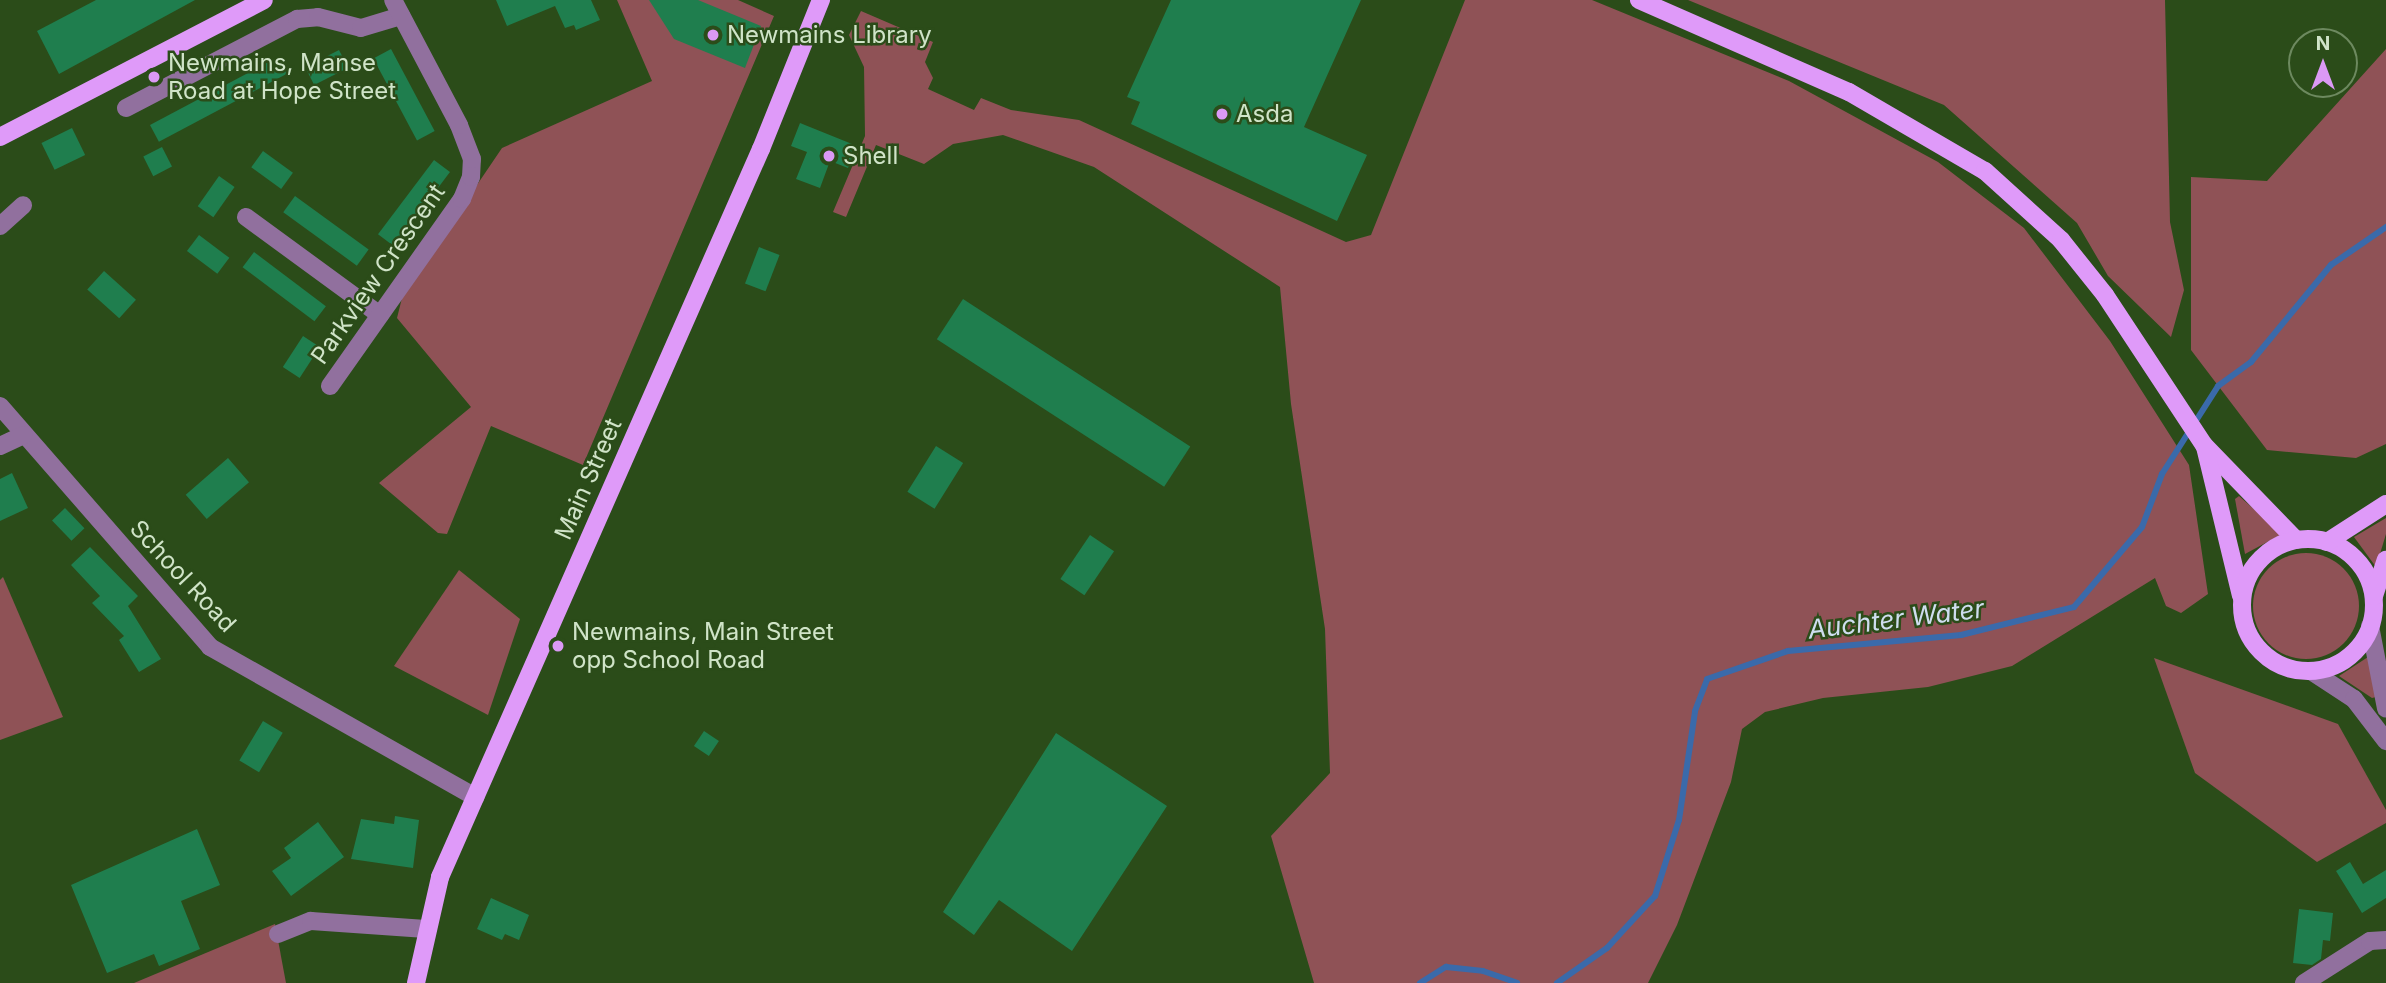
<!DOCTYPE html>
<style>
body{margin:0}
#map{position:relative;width:2386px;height:983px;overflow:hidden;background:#2b4c19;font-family:Inter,sans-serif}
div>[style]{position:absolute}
.green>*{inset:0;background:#8f5256}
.round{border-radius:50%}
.stream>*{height:6px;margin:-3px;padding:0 3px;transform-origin:3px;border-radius:3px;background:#3a6aaa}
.building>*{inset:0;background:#1f7e4e;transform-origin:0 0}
.minor>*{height:18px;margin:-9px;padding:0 9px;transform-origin:9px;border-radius:9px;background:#91709e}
.major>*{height:18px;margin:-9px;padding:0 9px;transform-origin:9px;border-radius:9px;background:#df9af9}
.major>.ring{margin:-9px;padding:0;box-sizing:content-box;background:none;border:18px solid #df9af9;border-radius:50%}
.dots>*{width:19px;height:19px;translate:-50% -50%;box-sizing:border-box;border:4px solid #2b4c19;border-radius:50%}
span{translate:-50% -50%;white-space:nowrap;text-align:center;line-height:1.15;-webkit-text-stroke:5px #2b4c19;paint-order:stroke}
.poi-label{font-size:24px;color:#d0e4c8}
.left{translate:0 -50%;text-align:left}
.street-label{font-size:24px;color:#d0e4c8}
.water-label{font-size:26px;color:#cfddef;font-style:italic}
.north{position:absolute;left:2288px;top:28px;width:70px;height:70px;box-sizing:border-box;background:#2b4c19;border:2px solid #6d895f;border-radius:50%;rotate:0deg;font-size:19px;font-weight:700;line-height:28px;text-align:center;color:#d0e4c8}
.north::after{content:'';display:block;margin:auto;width:24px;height:32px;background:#db99f5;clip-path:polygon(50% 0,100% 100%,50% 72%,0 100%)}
</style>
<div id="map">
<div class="green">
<div style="clip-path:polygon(617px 0,738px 0,774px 16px,583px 465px,491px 426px,447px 534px,438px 533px,379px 483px,471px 407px,397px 318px,403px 294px,502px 148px,652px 81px)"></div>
<div style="clip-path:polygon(1465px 0,1592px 0,1789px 81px,1938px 162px,2024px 228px,2110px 341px,2189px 465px,2208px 594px,2181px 613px,2166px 606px,2155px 578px,2012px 666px,1928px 687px,1823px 698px,1765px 712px,1742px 729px,1731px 782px,1677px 925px,1648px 983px,1314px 983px,1271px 836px,1330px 773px,1325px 629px,1291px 404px,1280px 287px,1094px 167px,1003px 135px,953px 144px,924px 164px,876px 145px,846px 217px,833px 212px,865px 136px,864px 67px,849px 35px,861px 11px,933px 42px,925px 62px,933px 78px,928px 89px,974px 110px,981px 98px,1011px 110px,1079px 120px,1346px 242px,1371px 235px)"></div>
<div style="clip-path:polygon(1688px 0,2165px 0,2170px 222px,2184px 290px,2171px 337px,2108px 276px,2077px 223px,1944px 105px)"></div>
<div style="clip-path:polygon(2386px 49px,2386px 444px,2356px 458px,2267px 450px,2191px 350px,2191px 177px,2267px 181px)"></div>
<div style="clip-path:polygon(2239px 496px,2282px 534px,2245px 554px,2235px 499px)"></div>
<div style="clip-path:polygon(2386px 518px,2386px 534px,2376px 567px,2354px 537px)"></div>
<div class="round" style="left:2253px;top:553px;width:106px;height:106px"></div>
<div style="clip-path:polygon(459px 570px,520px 619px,488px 715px,394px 666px)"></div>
<div style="clip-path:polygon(3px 577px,63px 717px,0 740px,0 580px)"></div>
<div style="clip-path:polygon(2368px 657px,2376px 697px,2372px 698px,2339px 676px)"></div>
<div style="clip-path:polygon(2154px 658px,2338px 724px,2386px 810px,2386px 823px,2317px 862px,2195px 773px)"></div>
<div style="clip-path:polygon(275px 924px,286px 983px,134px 983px)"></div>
</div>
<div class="stream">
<div style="left:1420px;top:983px;width:31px;rotate:-32deg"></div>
<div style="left:1446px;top:967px;width:37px;rotate:6deg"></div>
<div style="left:1483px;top:971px;width:36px;rotate:19deg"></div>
<div style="left:1557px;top:983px;width:61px;rotate:-35deg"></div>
<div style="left:1607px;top:948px;width:71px;rotate:-47.3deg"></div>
<div style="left:1655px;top:896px;width:80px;rotate:-72.5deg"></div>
<div style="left:1679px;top:820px;width:110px;rotate:-81.6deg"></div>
<div style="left:1695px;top:711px;width:34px;rotate:-69deg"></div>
<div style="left:1707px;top:679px;width:86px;rotate:-19.1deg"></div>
<div style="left:1788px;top:651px;width:174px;rotate:-5.3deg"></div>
<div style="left:1961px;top:635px;width:116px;rotate:-13.9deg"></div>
<div style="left:2074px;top:607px;width:105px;rotate:-49.6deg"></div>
<div style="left:2142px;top:527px;width:57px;rotate:-69.3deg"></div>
<div style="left:2162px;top:474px;width:104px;rotate:-57.5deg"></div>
<div style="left:2218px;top:386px;width:41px;rotate:-36deg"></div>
<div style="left:2251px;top:362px;width:126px;rotate:-50.5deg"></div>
<div style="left:2331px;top:265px;width:67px;rotate:-34.6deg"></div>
</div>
<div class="building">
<div style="clip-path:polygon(96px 0,195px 0,59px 74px,37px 31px)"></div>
<div style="clip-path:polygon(496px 0,591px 0,600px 20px,576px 30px,574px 25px,565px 28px,555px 6px,507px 26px)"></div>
<div style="clip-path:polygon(649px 0,698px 0,761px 26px,745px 68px,674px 39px)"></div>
<div style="clip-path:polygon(1171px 0,1361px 0,1304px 127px,1367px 155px,1337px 221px,1131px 124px,1140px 102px,1127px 97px)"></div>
<div style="left:391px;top:49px;width:93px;height:20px;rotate:62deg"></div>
<div style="left:339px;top:50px;width:20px;height:38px;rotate:63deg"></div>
<div style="left:278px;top:57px;width:19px;height:145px;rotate:62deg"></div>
<div style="clip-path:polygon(800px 123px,857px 146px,848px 168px,830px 161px,820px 188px,796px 179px,807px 152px,791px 146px)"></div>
<div style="left:72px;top:128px;width:30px;height:34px;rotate:64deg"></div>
<div style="left:162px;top:147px;width:22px;height:21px;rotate:63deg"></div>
<div style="left:263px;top:151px;width:37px;height:20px;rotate:36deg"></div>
<div style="left:434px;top:160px;width:20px;height:93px;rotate:37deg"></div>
<div style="left:219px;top:176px;width:19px;height:37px;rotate:35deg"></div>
<div style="left:295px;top:196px;width:91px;height:20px;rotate:36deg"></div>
<div style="left:199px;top:235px;width:38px;height:20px;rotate:37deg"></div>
<div style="left:759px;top:247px;width:22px;height:39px;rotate:21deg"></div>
<div style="left:254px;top:252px;width:90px;height:19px;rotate:37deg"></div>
<div style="left:104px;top:271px;width:43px;height:25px;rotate:42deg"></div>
<div style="left:963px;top:299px;width:271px;height:48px;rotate:33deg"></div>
<div style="left:303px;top:336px;width:20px;height:37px;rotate:33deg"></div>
<div style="left:936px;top:446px;width:32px;height:54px;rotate:32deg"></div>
<div style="left:228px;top:458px;width:32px;height:56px;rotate:49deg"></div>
<div style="clip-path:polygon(12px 473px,28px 508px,0 521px,0 479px)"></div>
<div style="left:65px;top:508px;width:28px;height:18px;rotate:46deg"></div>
<div style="left:1090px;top:535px;width:29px;height:53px;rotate:34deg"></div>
<div style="clip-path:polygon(90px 547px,138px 596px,128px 606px,161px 659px,139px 672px,119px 640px,124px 636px,92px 603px,100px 596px,71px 565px)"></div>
<div style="left:263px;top:721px;width:23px;height:46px;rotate:31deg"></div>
<div style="left:704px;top:731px;width:18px;height:18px;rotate:34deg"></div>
<div style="clip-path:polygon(1056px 733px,1167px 806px,1072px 951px,999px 900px,974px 935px,943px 912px)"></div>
<div style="clip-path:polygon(395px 816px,419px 820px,413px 868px,351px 859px,361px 819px,394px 824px)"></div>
<div style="clip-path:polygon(318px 822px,344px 857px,291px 896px,272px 871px,291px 858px,284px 848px)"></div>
<div style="clip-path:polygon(197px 829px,220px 885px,181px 901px,200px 949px,159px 966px,154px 954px,107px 973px,71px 885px)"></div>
<div style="clip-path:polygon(2350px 862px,2363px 884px,2386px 870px,2386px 898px,2362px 913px,2336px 871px)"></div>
<div style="clip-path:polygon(491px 898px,529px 915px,519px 940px,505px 934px,502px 940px,477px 929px)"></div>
<div style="clip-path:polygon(2299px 909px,2333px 913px,2330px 941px,2323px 940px,2321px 959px,2312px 965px,2293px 963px)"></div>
</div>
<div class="minor">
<div style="left:126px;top:108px;width:193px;rotate:-27.5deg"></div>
<div style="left:297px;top:19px;width:21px;rotate:-5deg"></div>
<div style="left:318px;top:17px;width:44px;rotate:14.3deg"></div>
<div style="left:361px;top:28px;width:42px;rotate:-16.7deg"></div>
<div style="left:246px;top:217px;width:166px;rotate:36.2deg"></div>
<div style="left:0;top:226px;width:31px;rotate:-42deg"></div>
<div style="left:330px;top:386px;width:229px;rotate:-54.8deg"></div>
<div style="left:462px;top:199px;width:24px;rotate:-68deg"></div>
<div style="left:471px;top:177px;width:18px;rotate:-87deg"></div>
<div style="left:472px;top:159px;width:36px;rotate:-111deg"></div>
<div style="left:459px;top:125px;width:141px;rotate:-117.8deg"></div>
<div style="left:0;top:406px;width:320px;rotate:48.9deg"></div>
<div style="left:210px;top:647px;width:305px;rotate:29.5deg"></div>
<div style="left:0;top:446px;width:26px;rotate:-25deg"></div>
<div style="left:2370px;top:626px;width:84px;rotate:79deg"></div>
<div style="left:2311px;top:671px;width:51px;rotate:33.1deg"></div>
<div style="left:2354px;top:699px;width:53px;rotate:52.7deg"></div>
<div style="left:278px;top:934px;width:35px;rotate:-22deg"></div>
<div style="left:311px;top:921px;width:115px;rotate:4deg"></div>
<div style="left:2304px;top:983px;width:78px;rotate:-32.5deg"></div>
<div style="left:2370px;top:941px;width:16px;rotate:-4deg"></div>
</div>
<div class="major">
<div style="left:1639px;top:0;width:229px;rotate:23.7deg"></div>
<div style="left:1849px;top:92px;width:157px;rotate:30.2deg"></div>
<div style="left:1985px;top:171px;width:103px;rotate:42.2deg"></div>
<div style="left:2061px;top:240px;width:70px;rotate:51.3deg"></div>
<div style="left:2105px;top:295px;width:180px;rotate:56.6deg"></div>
<div style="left:2204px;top:445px;width:132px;rotate:45.9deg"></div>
<div style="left:0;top:137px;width:297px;rotate:-27.4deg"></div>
<div style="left:2205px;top:447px;width:153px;rotate:76.4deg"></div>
<div class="ring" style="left:2242px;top:539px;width:114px;height:114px"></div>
<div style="left:2327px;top:542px;width:70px;rotate:-32.8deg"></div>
<div style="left:2374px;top:596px;width:38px;rotate:-72deg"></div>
<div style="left:416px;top:983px;width:109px;rotate:-77.2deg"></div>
<div style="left:440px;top:877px;width:796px;rotate:-66.21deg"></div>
<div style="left:761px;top:149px;width:161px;rotate:-68.1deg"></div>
</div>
<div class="dots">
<div style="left:713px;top:35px;background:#db99f5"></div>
<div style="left:154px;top:77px;background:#db99f5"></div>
<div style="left:1222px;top:114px;background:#db99f5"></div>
<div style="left:829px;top:156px;background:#db99f5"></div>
<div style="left:558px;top:646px;background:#db99f5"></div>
</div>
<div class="poi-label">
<span class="left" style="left:727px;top:35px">Newmains Library</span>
<span class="left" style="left:168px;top:77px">Newmains, Manse<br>Road at Hope Street</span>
<span class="left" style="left:1236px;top:114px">Asda</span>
<span class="left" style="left:843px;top:156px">Shell</span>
<span class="left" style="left:572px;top:646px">Newmains, Main Street<br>opp School Road</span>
</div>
<div class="street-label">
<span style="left:378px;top:274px;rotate:-55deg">Parkview Crescent</span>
<span style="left:588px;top:479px;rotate:-66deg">Main Street</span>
<span style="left:183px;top:576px;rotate:47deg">School Road</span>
</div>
<div class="water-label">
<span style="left:1896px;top:619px;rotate:-7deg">Auchter Water</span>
</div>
<div class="north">N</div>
</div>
